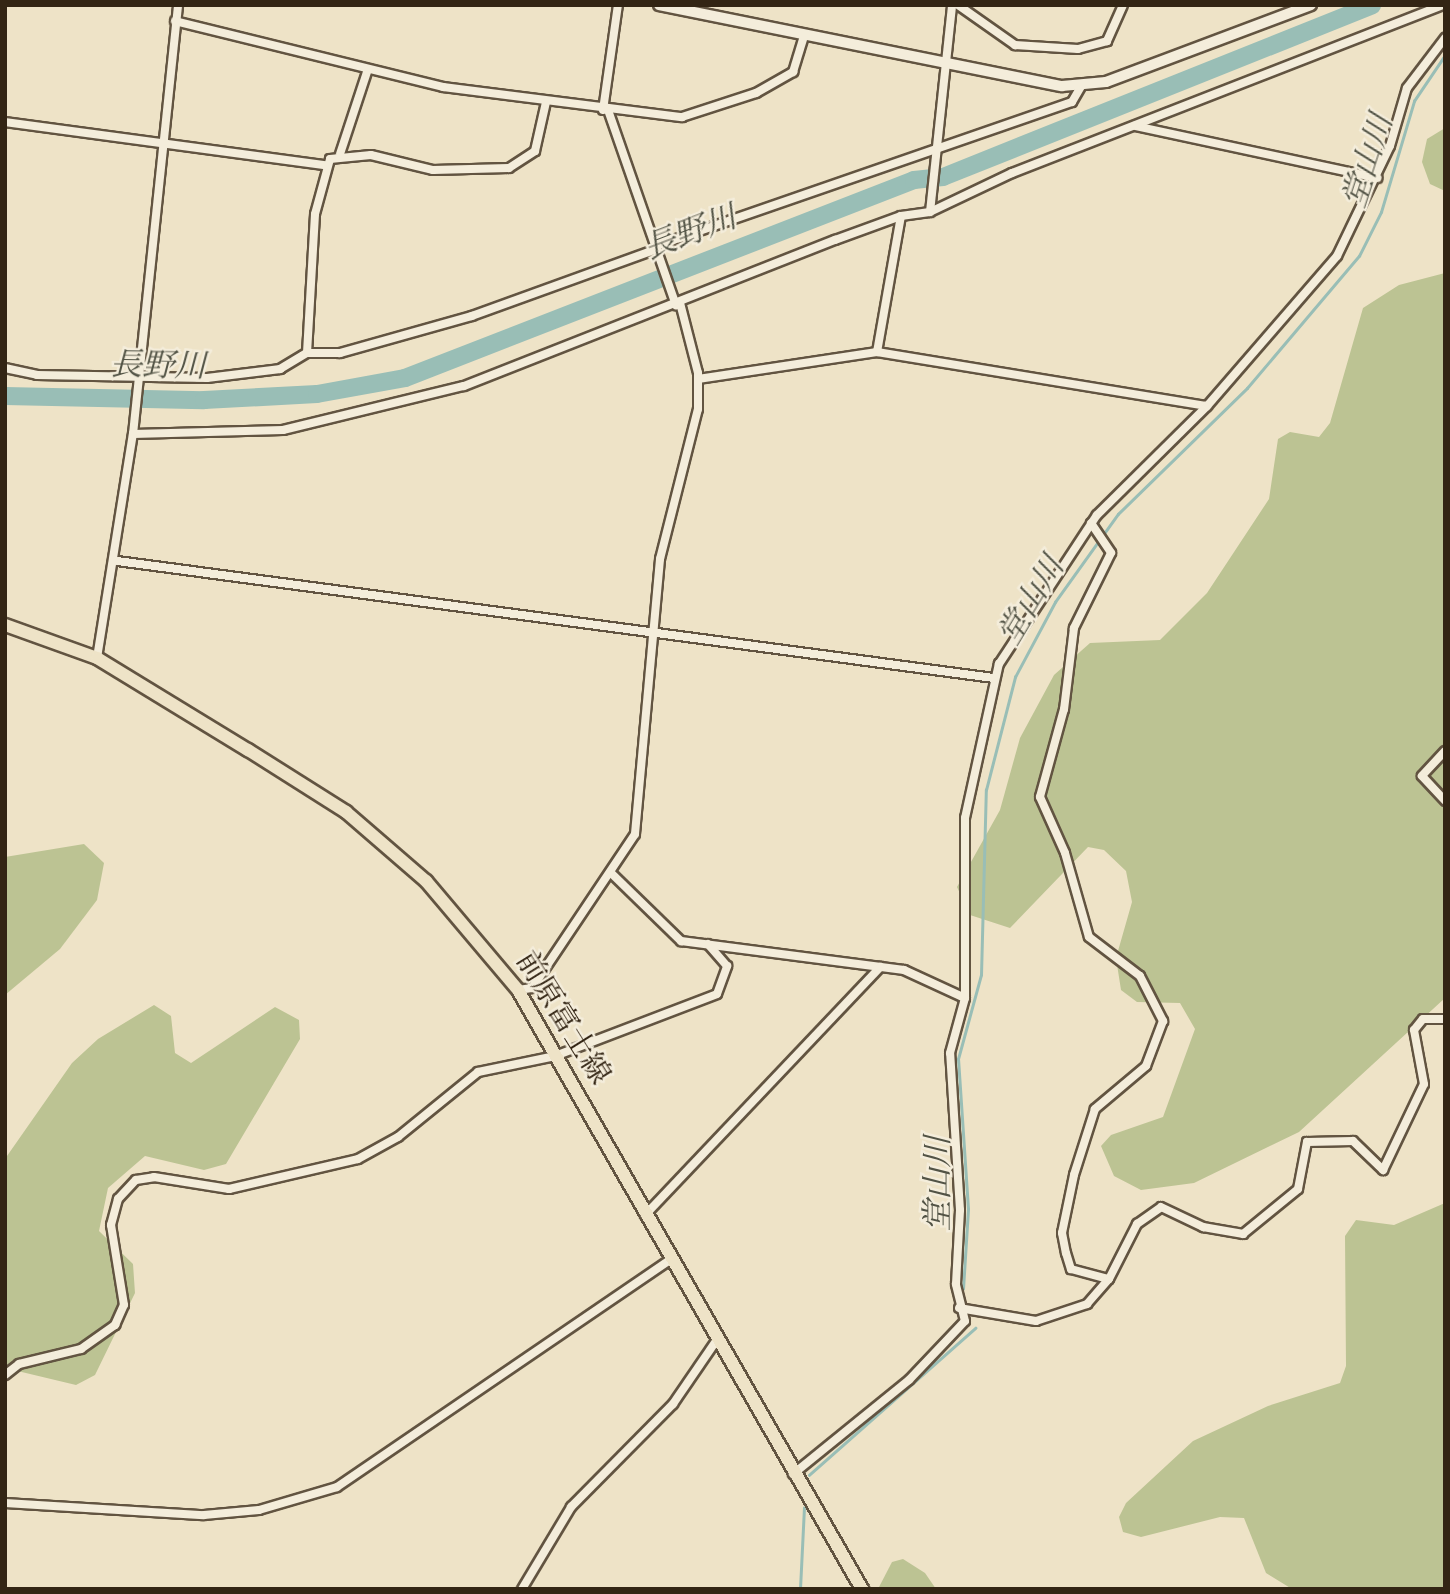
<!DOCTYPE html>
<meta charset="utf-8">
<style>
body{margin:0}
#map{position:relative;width:1450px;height:1594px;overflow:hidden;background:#eee3c7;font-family:"Sorts Mill Goudy","Noto Serif JP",serif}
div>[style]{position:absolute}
.green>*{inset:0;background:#bcc393}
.stream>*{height:2.5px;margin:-1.25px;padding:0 1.25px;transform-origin:1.25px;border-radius:1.25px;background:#99beb6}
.river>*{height:18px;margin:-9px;padding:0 9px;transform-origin:9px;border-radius:9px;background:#99beb6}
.roads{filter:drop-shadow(2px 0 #625441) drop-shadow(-2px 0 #625441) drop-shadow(0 2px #625441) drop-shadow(0 -2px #625441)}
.minor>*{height:8px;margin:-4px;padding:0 4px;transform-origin:4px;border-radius:4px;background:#f4eddb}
.secondary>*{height:10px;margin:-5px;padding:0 5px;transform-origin:5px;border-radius:5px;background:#f4eddb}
.primary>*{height:12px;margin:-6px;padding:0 6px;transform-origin:6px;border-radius:6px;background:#eee3c7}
span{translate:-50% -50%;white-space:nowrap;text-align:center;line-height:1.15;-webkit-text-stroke:5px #f4eddb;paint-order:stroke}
.street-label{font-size:30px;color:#332514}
.water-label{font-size:32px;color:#525345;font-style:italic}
.frame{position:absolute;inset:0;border:7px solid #332514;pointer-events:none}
</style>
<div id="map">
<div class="green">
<div style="clip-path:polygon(1445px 128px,1445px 191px,1430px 184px,1422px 162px,1427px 139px)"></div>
<div style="clip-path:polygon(1445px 273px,1445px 998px,1299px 1132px,1194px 1183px,1141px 1190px,1114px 1176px,1101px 1146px,1111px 1135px,1163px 1117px,1195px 1029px,1180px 1003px,1137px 1002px,1121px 990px,1116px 958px,1132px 902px,1126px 871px,1104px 850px,1088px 847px,1010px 928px,970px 915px,957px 887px,1000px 810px,1020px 738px,1054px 675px,1090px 643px,1160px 640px,1207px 593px,1269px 499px,1278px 439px,1290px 432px,1319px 437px,1330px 423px,1363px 308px,1399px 285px)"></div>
<div style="clip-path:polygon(84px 844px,104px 863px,97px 900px,60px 949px,5px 995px,5px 857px)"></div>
<div style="clip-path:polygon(154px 1005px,171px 1016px,175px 1053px,191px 1063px,275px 1007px,299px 1020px,300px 1039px,226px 1164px,204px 1170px,145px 1156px,108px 1188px,99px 1231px,133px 1264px,135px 1293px,95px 1375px,76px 1385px,5px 1368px,7px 1156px,72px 1063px,98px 1039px)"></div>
<div style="clip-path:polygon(1445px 1203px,1445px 1589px,1292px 1589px,1266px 1573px,1244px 1518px,1220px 1517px,1141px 1537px,1123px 1532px,1119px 1517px,1126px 1503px,1193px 1441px,1268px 1406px,1340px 1383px,1346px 1366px,1345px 1236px,1356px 1220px,1394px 1225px)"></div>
<div style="clip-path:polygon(903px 1559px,925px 1573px,936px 1589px,878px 1589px,892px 1562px)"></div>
</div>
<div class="stream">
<div style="left:963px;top:1289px;width:80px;rotate:-86.4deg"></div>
<div style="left:968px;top:1209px;width:150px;rotate:-93.8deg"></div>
<div style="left:958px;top:1059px;width:87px;rotate:-74.7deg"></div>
<div style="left:981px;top:975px;width:185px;rotate:-88.5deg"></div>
<div style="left:986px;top:790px;width:117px;rotate:-75.6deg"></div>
<div style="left:1015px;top:677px;width:85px;rotate:-61.9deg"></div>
<div style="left:1055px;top:602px;width:108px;rotate:-54.4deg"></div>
<div style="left:1118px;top:514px;width:180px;rotate:-44.3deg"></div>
<div style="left:1247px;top:388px;width:173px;rotate:-49.7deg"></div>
<div style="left:1359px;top:256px;width:49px;rotate:-63.4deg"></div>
<div style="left:1381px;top:212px;width:116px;rotate:-73.4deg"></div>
<div style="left:1414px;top:101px;width:55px;rotate:-56deg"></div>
<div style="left:809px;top:1475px;width:222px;rotate:-41.5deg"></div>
<div style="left:800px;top:1589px;width:81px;rotate:-87.2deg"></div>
</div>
<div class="river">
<div style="left:5px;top:396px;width:199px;rotate:1.2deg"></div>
<div style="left:204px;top:400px;width:113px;rotate:-3deg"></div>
<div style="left:317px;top:394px;width:89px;rotate:-10.3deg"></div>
<div style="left:405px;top:378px;width:546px;rotate:-21.26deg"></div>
<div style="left:914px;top:180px;width:29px;rotate:-6deg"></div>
<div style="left:943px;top:177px;width:462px;rotate:-21.8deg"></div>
</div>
<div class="roads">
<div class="minor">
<div style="left:958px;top:5px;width:70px;rotate:35.1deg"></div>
<div style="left:1015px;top:45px;width:63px;rotate:3.6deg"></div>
<div style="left:1078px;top:49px;width:30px;rotate:-15deg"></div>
<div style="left:1107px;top:41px;width:39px;rotate:-66deg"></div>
<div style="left:175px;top:21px;width:276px;rotate:13.8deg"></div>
<div style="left:443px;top:87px;width:241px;rotate:7.2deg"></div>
<div style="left:682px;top:117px;width:78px;rotate:-18deg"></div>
<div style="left:756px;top:93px;width:43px;rotate:-29.6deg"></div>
<div style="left:793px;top:72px;width:37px;rotate:-73deg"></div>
<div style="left:603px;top:110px;width:106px;rotate:-81.9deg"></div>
<div style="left:608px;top:110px;width:207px;rotate:70.8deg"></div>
<div style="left:5px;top:122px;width:323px;rotate:7.7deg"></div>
<div style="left:1135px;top:126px;width:248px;rotate:12.1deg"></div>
<div style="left:340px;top:154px;width:89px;rotate:-71.8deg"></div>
<div style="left:930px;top:212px;width:208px;rotate:-83.9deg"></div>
<div style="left:656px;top:246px;width:440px;rotate:-19.1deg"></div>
<div style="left:1072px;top:102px;width:20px;rotate:-60deg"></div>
<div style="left:877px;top:352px;width:138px;rotate:-80deg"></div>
<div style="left:307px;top:353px;width:139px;rotate:-86.7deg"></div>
<div style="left:315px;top:214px;width:57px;rotate:-74.7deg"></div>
<div style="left:330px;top:159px;width:41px;rotate:-5.6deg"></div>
<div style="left:371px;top:155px;width:64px;rotate:13.6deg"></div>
<div style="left:433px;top:170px;width:76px;rotate:-1.5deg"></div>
<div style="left:509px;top:168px;width:31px;rotate:-33deg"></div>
<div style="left:535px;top:151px;width:50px;rotate:-77.3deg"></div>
<div style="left:307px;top:353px;width:33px"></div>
<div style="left:340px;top:353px;width:137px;rotate:-15.7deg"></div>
<div style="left:472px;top:316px;width:197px;rotate:-19.9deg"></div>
<div style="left:5px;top:368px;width:33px;rotate:12deg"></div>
<div style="left:37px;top:375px;width:170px;rotate:1deg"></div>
<div style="left:207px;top:378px;width:74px;rotate:-7deg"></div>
<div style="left:280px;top:369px;width:31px;rotate:-31deg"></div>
<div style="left:698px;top:379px;width:181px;rotate:-8.6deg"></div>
<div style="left:877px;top:352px;width:334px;rotate:9.3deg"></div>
<div style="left:133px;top:434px;width:150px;rotate:-1.5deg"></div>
<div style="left:283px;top:430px;width:186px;rotate:-13.7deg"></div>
<div style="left:464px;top:386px;width:399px;rotate:-21.5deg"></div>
<div style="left:835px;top:240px;width:70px;rotate:-20deg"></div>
<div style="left:901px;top:216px;width:29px;rotate:-8deg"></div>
<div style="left:930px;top:212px;width:91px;rotate:-25.4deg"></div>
<div style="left:1012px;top:173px;width:464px;rotate:-21.3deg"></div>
<div style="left:1091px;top:523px;width:36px;rotate:56deg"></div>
<div style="left:1111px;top:553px;width:84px;rotate:116.3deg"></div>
<div style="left:1074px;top:628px;width:82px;rotate:97deg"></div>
<div style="left:1064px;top:709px;width:91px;rotate:105.3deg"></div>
<div style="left:1040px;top:797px;width:61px;rotate:65.9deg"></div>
<div style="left:1065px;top:853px;width:87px;rotate:74.1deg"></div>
<div style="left:1089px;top:937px;width:64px;rotate:37.4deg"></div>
<div style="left:1140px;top:976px;width:51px;rotate:62.9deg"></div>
<div style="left:1163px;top:1021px;width:48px;rotate:110.7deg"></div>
<div style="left:1146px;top:1066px;width:67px;rotate:139.9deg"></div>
<div style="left:1095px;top:1109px;width:69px;rotate:107.7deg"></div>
<div style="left:1074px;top:1175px;width:59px;rotate:101.7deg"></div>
<div style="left:1062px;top:1233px;width:20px;rotate:79deg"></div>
<div style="left:1066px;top:1253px;width:17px;rotate:73deg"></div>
<div style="left:1071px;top:1269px;width:39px;rotate:15deg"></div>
<div style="left:117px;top:561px;width:885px;rotate:7.6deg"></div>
<div style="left:97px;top:658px;width:227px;rotate:-80.9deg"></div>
<div style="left:133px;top:434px;width:431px;rotate:-84deg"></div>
<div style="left:1445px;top:751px;width:34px;rotate:133deg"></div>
<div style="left:1422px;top:776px;width:34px;rotate:47deg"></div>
<div style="left:611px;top:873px;width:98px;rotate:44.2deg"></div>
<div style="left:681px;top:941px;width:225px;rotate:7.4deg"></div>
<div style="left:904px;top:970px;width:67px;rotate:24.7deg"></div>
<div style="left:518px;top:990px;width:14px;rotate:-8deg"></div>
<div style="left:532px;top:988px;width:185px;rotate:-56.2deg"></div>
<div style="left:635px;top:834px;width:276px;rotate:-84.8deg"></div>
<div style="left:660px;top:559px;width:155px;rotate:-75.8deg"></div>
<div style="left:698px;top:409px;width:36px;rotate:-90deg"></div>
<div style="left:698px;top:373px;width:72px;rotate:-104.4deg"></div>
<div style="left:645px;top:1215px;width:342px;rotate:-46.5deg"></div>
<div style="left:959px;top:1308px;width:78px;rotate:9.6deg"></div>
<div style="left:1036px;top:1321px;width:54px;rotate:-18.4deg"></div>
<div style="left:1087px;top:1304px;width:33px;rotate:-49deg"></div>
<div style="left:1109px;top:1279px;width:62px;rotate:-63deg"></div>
<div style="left:1137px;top:1224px;width:29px;rotate:-35deg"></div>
<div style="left:1161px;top:1207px;width:47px;rotate:25.5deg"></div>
<div style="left:1203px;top:1227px;width:41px;rotate:9.9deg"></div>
<div style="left:1243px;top:1234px;width:71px;rotate:-39.3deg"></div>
<div style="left:1298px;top:1189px;width:48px;rotate:-79.2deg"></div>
<div style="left:1307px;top:1142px;width:46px;rotate:-1.2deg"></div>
<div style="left:1353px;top:1141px;width:42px;rotate:44deg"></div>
<div style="left:1383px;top:1170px;width:95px;rotate:-64.5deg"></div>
<div style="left:1424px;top:1084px;width:55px;rotate:-100.5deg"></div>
<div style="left:1414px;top:1030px;width:14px;rotate:-51deg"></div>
<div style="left:1423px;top:1019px;width:22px"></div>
<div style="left:5px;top:1375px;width:18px;rotate:-38deg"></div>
<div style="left:19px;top:1364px;width:64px;rotate:-13.6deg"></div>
<div style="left:81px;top:1349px;width:42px;rotate:-35.2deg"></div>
<div style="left:115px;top:1325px;width:22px;rotate:-66deg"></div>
<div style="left:124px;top:1305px;width:81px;rotate:-99.2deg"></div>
<div style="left:111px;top:1225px;width:27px;rotate:-75deg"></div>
<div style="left:118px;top:1199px;width:26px;rotate:-47deg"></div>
<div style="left:136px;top:1180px;width:18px;rotate:-9deg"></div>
<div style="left:154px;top:1177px;width:76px;rotate:9.1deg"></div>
<div style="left:229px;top:1189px;width:132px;rotate:-13.1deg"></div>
<div style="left:358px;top:1159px;width:46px;rotate:-28.8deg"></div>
<div style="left:398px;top:1137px;width:103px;rotate:-39.1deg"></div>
<div style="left:478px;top:1072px;width:79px;rotate:-11.7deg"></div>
<div style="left:555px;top:1056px;width:173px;rotate:-20.9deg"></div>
<div style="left:717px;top:994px;width:30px;rotate:-70deg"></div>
<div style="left:727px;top:966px;width:29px;rotate:-131deg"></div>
<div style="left:793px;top:1474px;width:149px;rotate:-39deg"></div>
<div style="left:909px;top:1380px;width:81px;rotate:-46.5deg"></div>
<div style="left:965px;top:1321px;width:38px;rotate:-104deg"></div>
<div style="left:956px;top:1284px;width:74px;rotate:-86.9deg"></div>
<div style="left:960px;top:1210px;width:157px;rotate:-93.6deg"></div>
<div style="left:950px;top:1053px;width:57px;rotate:-74.7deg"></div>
<div style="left:965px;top:998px;width:180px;rotate:-90deg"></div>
<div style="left:965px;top:818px;width:158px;rotate:-77.6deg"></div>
<div style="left:999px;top:664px;width:178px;rotate:-56.7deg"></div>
<div style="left:1097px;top:515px;width:155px;rotate:-44.7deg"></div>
<div style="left:1207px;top:406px;width:198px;rotate:-49.1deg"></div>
<div style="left:1337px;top:256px;width:122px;rotate:-64.3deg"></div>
<div style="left:1390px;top:146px;width:60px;rotate:-73.7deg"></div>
<div style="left:1407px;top:88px;width:63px;rotate:-52.8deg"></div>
<div style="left:5px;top:1503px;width:199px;rotate:3.5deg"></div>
<div style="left:204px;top:1515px;width:55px;rotate:-5.2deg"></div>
<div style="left:259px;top:1510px;width:81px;rotate:-16.4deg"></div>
<div style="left:337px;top:1487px;width:404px;rotate:-34.3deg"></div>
<div style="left:522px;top:1589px;width:96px;rotate:-59.1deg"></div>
<div style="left:571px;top:1507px;width:145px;rotate:-45.3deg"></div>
<div style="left:673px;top:1404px;width:76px;rotate:-55.7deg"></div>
</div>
<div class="secondary">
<div style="left:659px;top:5px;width:411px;rotate:11.4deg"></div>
<div style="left:1062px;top:86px;width:44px;rotate:-5.2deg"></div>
<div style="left:1106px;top:82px;width:219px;rotate:-20.6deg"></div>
</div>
<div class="primary">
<div style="left:5px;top:625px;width:98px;rotate:19.7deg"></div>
<div style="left:97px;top:658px;width:177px;rotate:31.4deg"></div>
<div style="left:248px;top:750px;width:116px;rotate:32.3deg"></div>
<div style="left:346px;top:812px;width:106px;rotate:40.8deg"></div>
<div style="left:426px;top:881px;width:143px;rotate:49.8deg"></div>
<div style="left:518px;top:990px;width:691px;rotate:60.13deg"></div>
</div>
</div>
<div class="street-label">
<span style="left:561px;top:1019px;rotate:58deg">前原富士線</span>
</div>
<div class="water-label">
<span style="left:1370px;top:162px;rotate:-72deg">堂山川</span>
<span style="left:691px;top:235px;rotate:-21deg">長野川</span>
<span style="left:158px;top:368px;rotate:1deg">長野川</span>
<span style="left:1033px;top:602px;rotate:-59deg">堂山川</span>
<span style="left:940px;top:1184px;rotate:-90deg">堂山川</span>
</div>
<div class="frame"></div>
</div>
